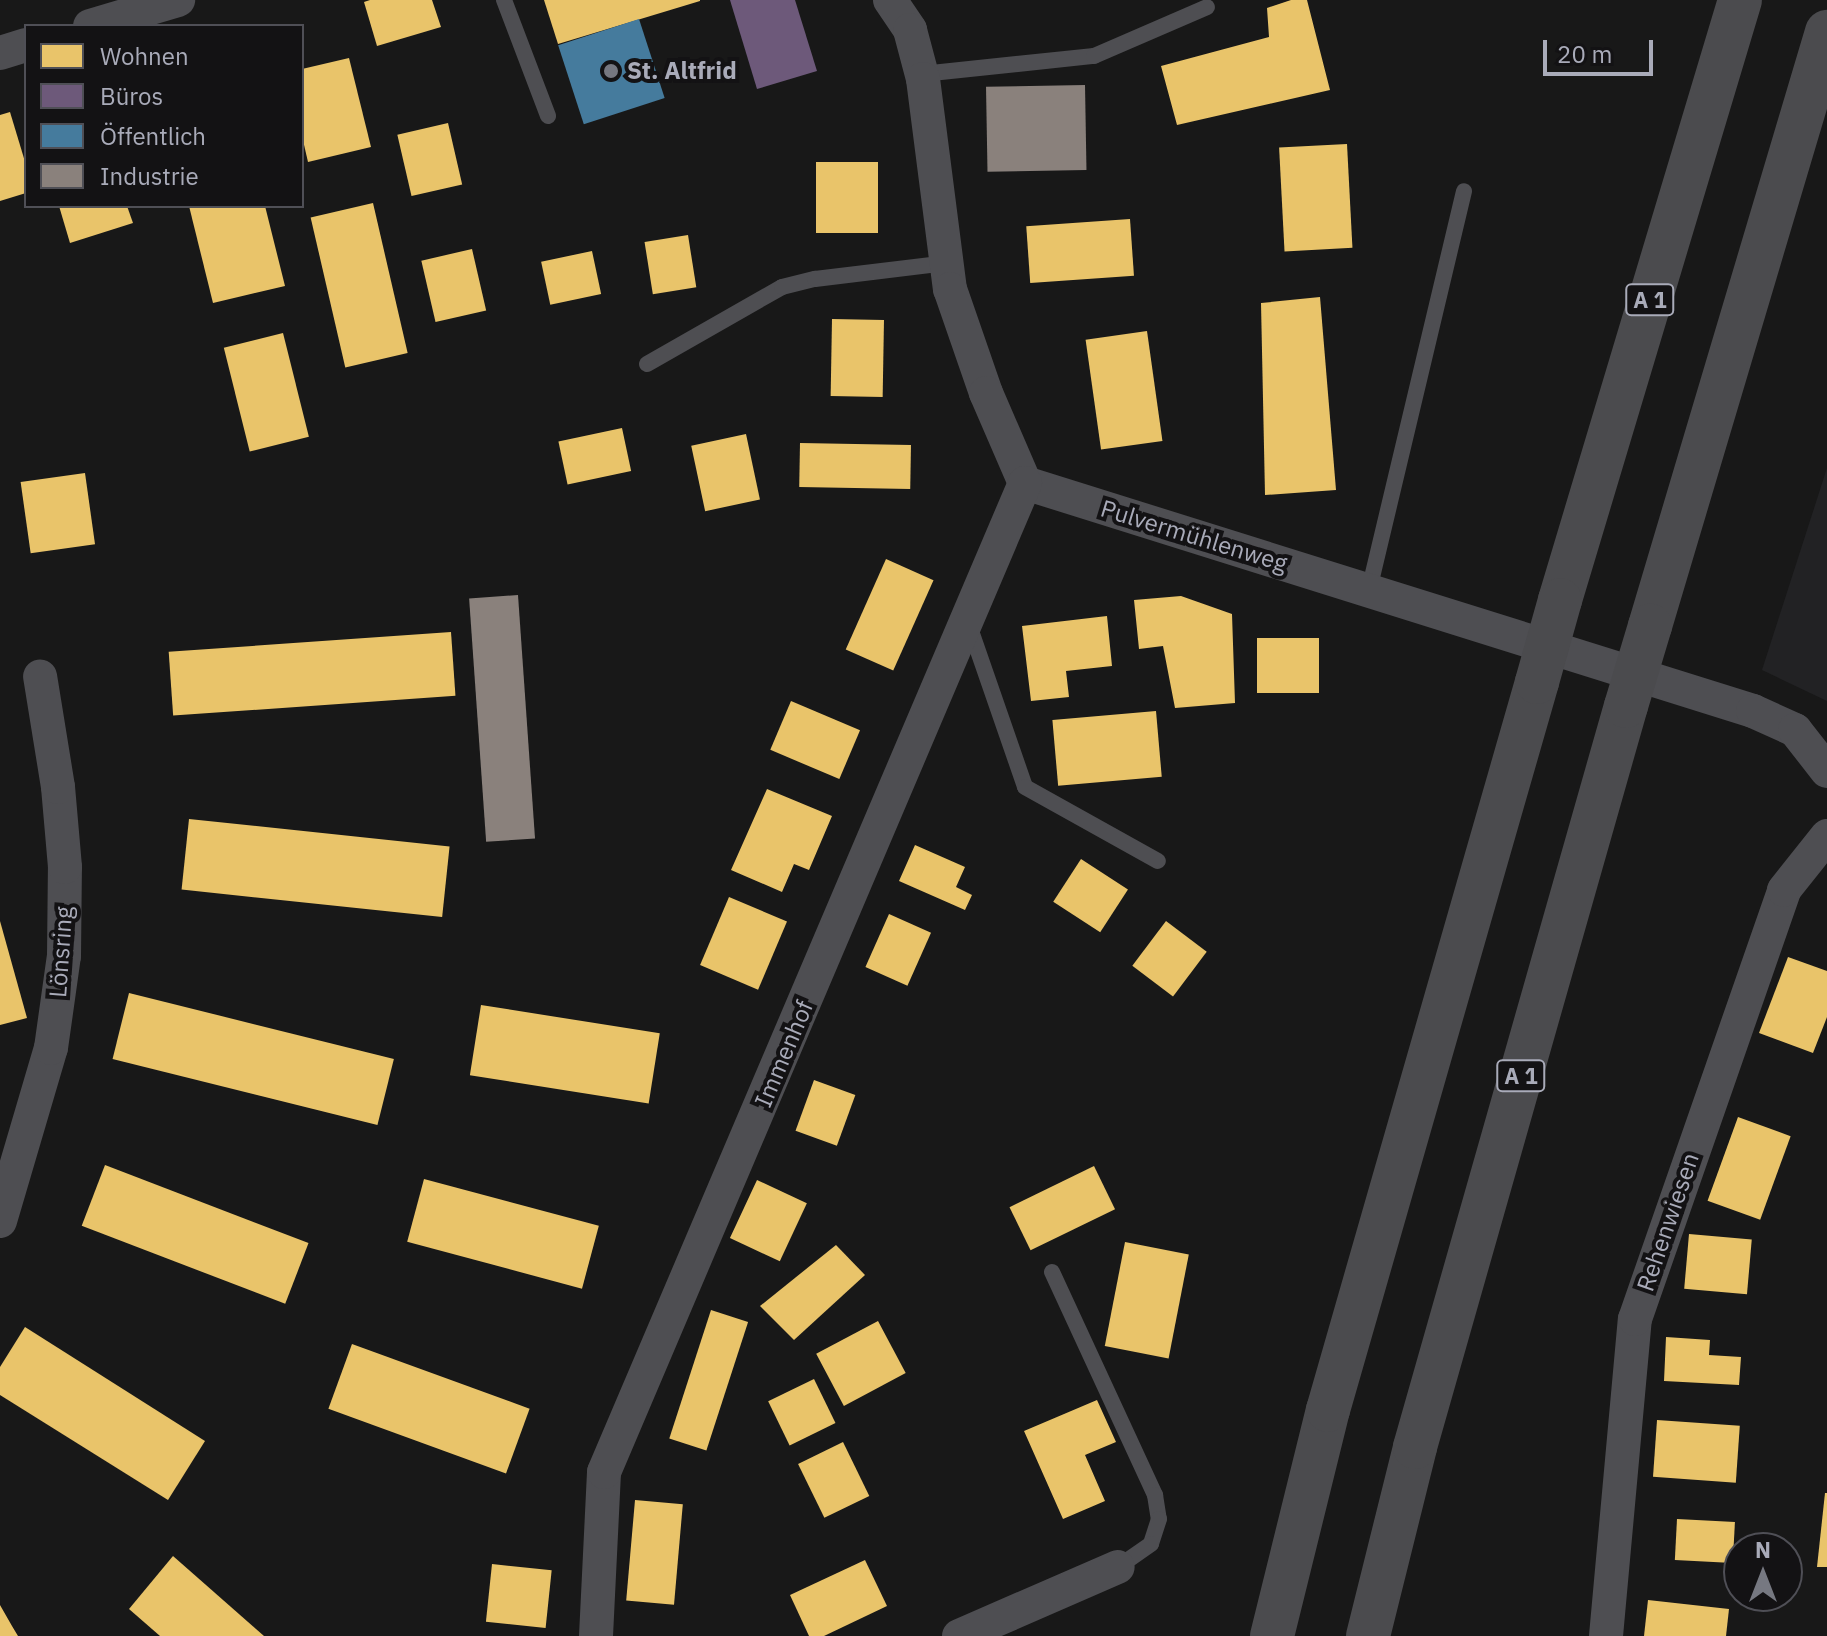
<!DOCTYPE html>
<meta charset="utf-8">
<style>
body{margin:0}
#map{position:relative;width:1827px;height:1636px;overflow:hidden;background:#181818;font-family:"IBM Plex Sans",sans-serif}
div>[style]{position:absolute}
.built>*{inset:0;background:#222224}
.homes>*{inset:0;background:#e9c46a;transform-origin:0 0}
.offices>*{inset:0;background:#6d597a}
.public>*{inset:0;background:#457b9d;transform-origin:0 0}
.industry>*{inset:0;background:#8a817c;transform-origin:0 0}
.service>*{height:16px;margin:-8px;padding:0 8px;transform-origin:8px;border-radius:8px;background:#4e4e52}
.minor>*{height:34px;margin:-17px;padding:0 17px;transform-origin:17px;border-radius:17px;background:#4e4e52}
.motorway>*{height:44px;margin:-22px;padding:0 22px;transform-origin:22px;border-radius:22px;background:#4b4b4e}
.motorway-bridge>*{height:44px;margin:-22px;padding:0 22px;transform-origin:22px;border-radius:22px;background:#4b4b4e}
.dots>*{width:22px;height:22px;translate:-50% -50%;box-sizing:border-box;border:4px solid #131214;border-radius:50%}
span{translate:-50% -50%;white-space:nowrap;text-align:center;line-height:1.15;-webkit-text-stroke:8px #131214;paint-order:stroke}
.shield-label span{padding:2px 6px;background:#131214;border:2px solid;border-radius:6px;-webkit-text-stroke-width:0}
.shield-label{font-size:22px;color:#a9abb9;font-weight:700}
.poi-label{font-size:24px;color:#a9abb9;font-weight:700}
.left{translate:0 -50%;text-align:left}
.street-label{font-size:24px;color:#a9abb9}
.legend{position:absolute;left:24px;top:24px;width:280px;height:184px;box-sizing:border-box;background:#131214;border:2px solid #4f4f56;margin:0;padding:10px 14px;list-style:none;font-size:24px;color:#a9abb9}
.legend li{display:flex;align-items:center;gap:16px;height:40px}
.legend b{width:40px;border:2px solid #4f4f56}
.north{position:absolute;left:1723px;top:1532px;width:80px;height:80px;box-sizing:border-box;background:#131214;border:2px solid #4f4f56;border-radius:50%;rotate:0deg;font-size:22px;font-weight:700;line-height:32px;text-align:center;color:#a9abb9}
.north::after{content:'';display:block;margin:auto;width:28px;height:36px;background:#767881;clip-path:polygon(50% 0,100% 100%,50% 72%,0 100%)}
.scale{position:absolute;left:1543px;top:40px;width:110px;height:36px;box-sizing:border-box;border:4px solid #a9abb9;border-top:0;padding-left:10px;font-size:24px;line-height:28px;white-space:nowrap;color:#a9abb9;-webkit-text-stroke:6px #131214;paint-order:stroke}
</style>
<div id="map">
<div class="built">
<div style="clip-path:polygon(1827px 468px,1827px 701px,1762px 670px)"></div>
</div>
<div class="homes">
<div style="clip-path:polygon(370px 0,432px 0,441px 27px,377px 46px,364px 2px)"></div>
<div style="clip-path:polygon(544px 0,700px 0,700px 1px,558px 44px)"></div>
<div style="clip-path:polygon(1291px 0,1307px 0,1330px 90px,1177px 125px,1161px 66px,1269px 37px,1267px 8px)"></div>
<div style="clip-path:polygon(349px 58px,371px 147px,308px 162px,302px 136px,302px 69px)"></div>
<div style="clip-path:polygon(10px 112px,26px 165px,26px 193px,0 201px,0 115px)"></div>
<div style="left:448px;top:123px;width:63px;height:52px;rotate:77deg"></div>
<div style="left:1347px;top:144px;width:104px;height:68px;rotate:87deg"></div>
<div style="left:816px;top:162px;width:62px;height:71px"></div>
<div style="left:373px;top:203px;width:154px;height:64px;rotate:77deg"></div>
<div style="clip-path:polygon(59px 206px,127px 206px,133px 223px,70px 243px)"></div>
<div style="clip-path:polygon(189px 206px,265px 206px,285px 286px,213px 303px)"></div>
<div style="left:1130px;top:219px;width:57px;height:104px;rotate:86deg"></div>
<div style="left:688px;top:235px;width:53px;height:44px;rotate:81deg"></div>
<div style="left:472px;top:249px;width:63px;height:52px;rotate:77deg"></div>
<div style="left:592px;top:251px;width:44px;height:52px;rotate:78deg"></div>
<div style="clip-path:polygon(1320px 297px,1336px 490px,1265px 495px,1261px 303px)"></div>
<div style="left:832px;top:319px;width:52px;height:77px;rotate:1deg"></div>
<div style="left:1147px;top:331px;width:111px;height:62px;rotate:82deg"></div>
<div style="left:283px;top:333px;width:107px;height:61px;rotate:76deg"></div>
<div style="left:622px;top:428px;width:44px;height:65px;rotate:78deg"></div>
<div style="left:746px;top:434px;width:67px;height:56px;rotate:78deg"></div>
<div style="left:800px;top:443px;width:111px;height:44px;rotate:1deg"></div>
<div style="left:85px;top:473px;width:72px;height:65px;rotate:82deg"></div>
<div style="left:886px;top:559px;width:52px;height:99px;rotate:24deg"></div>
<div style="clip-path:polygon(1181px 596px,1232px 614px,1235px 703px,1175px 708px,1163px 646px,1139px 649px,1134px 600px)"></div>
<div style="clip-path:polygon(1107px 616px,1112px 666px,1066px 671px,1069px 697px,1031px 701px,1022px 626px)"></div>
<div style="left:451px;top:632px;width:64px;height:283px;rotate:86deg"></div>
<div style="left:1257px;top:638px;width:62px;height:55px"></div>
<div style="left:791px;top:701px;width:75px;height:53px;rotate:23deg"></div>
<div style="left:1156px;top:711px;width:66px;height:104px;rotate:85deg"></div>
<div style="clip-path:polygon(767px 789px,832px 816px,809px 870px,794px 864px,782px 892px,731px 870px)"></div>
<div style="left:189px;top:819px;width:262px;height:71px;rotate:6deg"></div>
<div style="clip-path:polygon(915px 845px,965px 867px,956px 887px,972px 895px,965px 910px,899px 881px)"></div>
<div style="left:1081px;top:859px;width:56px;height:51px;rotate:33deg"></div>
<div style="left:729px;top:897px;width:63px;height:74px;rotate:23deg"></div>
<div style="left:889px;top:914px;width:46px;height:58px;rotate:24deg"></div>
<div style="clip-path:polygon(0 921px,27px 1018px,0 1025px)"></div>
<div style="left:1166px;top:921px;width:51px;height:56px;rotate:37deg"></div>
<div style="clip-path:polygon(1788px 957px,1827px 971px,1827px 1017px,1813px 1053px,1759px 1033px)"></div>
<div style="left:129px;top:993px;width:273px;height:68px;rotate:14deg"></div>
<div style="left:481px;top:1005px;width:181px;height:71px;rotate:9deg"></div>
<div style="left:814px;top:1080px;width:44px;height:54px;rotate:20deg"></div>
<div style="left:1738px;top:1117px;width:56px;height:89px;rotate:20deg"></div>
<div style="left:105px;top:1165px;width:218px;height:65px;rotate:21deg"></div>
<div style="left:1094px;top:1166px;width:48px;height:94px;rotate:64deg"></div>
<div style="left:424px;top:1179px;width:181px;height:65px;rotate:15deg"></div>
<div style="left:757px;top:1180px;width:55px;height:64px;rotate:25deg"></div>
<div style="left:1689px;top:1234px;width:63px;height:55px;rotate:5deg"></div>
<div style="left:1125px;top:1242px;width:65px;height:106px;rotate:11deg"></div>
<div style="clip-path:polygon(836px 1245px,865px 1275px,794px 1340px,760px 1306px)"></div>
<div style="left:711px;top:1310px;width:39px;height:135px;rotate:18deg"></div>
<div style="left:878px;top:1321px;width:59px;height:70px;rotate:62deg"></div>
<div style="clip-path:polygon(25px 1327px,205px 1441px,168px 1500px,0 1395px,0 1367px)"></div>
<div style="clip-path:polygon(1666px 1337px,1710px 1340px,1709px 1355px,1741px 1357px,1739px 1385px,1664px 1381px)"></div>
<div style="left:352px;top:1344px;width:189px;height:69px;rotate:20deg"></div>
<div style="left:814px;top:1379px;width:49px;height:51px;rotate:64deg"></div>
<div style="clip-path:polygon(1097px 1400px,1116px 1442px,1085px 1455px,1105px 1501px,1063px 1519px,1024px 1431px)"></div>
<div style="left:1657px;top:1420px;width:83px;height:57px;rotate:4deg"></div>
<div style="left:843px;top:1442px;width:60px;height:50px;rotate:64deg"></div>
<div style="clip-path:polygon(1825px 1493px,1827px 1493px,1827px 1567px,1817px 1567px)"></div>
<div style="left:635px;top:1500px;width:48px;height:101px;rotate:5deg"></div>
<div style="left:1677px;top:1519px;width:58px;height:41px;rotate:3deg"></div>
<div style="clip-path:polygon(173px 1556px,264px 1636px,160px 1636px,129px 1609px)"></div>
<div style="clip-path:polygon(865px 1560px,887px 1606px,824px 1636px,809px 1636px,790px 1595px)"></div>
<div style="left:492px;top:1564px;width:60px;height:58px;rotate:6deg"></div>
<div style="clip-path:polygon(1648px 1600px,1729px 1609px,1726px 1636px,1644px 1636px)"></div>
<div style="clip-path:polygon(0 1605px,12px 1626px,18px 1636px,0 1636px)"></div>
</div>
<div class="offices">
<div style="clip-path:polygon(730px 0,795px 0,817px 71px,757px 89px)"></div>
</div>
<div class="public">
<div style="left:639px;top:19px;width:83px;height:85px;rotate:72deg"></div>
</div>
<div class="industry">
<div style="left:1085px;top:85px;width:85px;height:99px;rotate:89deg"></div>
<div style="left:518px;top:595px;width:244px;height:49px;rotate:86deg"></div>
</div>
<div class="service">
<div style="left:504px;top:0;width:124px;rotate:69.2deg"></div>
<div style="left:922px;top:74px;width:173px;rotate:-6deg"></div>
<div style="left:1094px;top:56px;width:123px;rotate:-23.4deg"></div>
<div style="left:647px;top:364px;width:155px;rotate:-29.7deg"></div>
<div style="left:782px;top:287px;width:34px;rotate:-14deg"></div>
<div style="left:815px;top:279px;width:134px;rotate:-6.9deg"></div>
<div style="left:1369px;top:590px;width:410px;rotate:-76.6deg"></div>
<div style="left:969px;top:625px;width:171px;rotate:70.9deg"></div>
<div style="left:1025px;top:787px;width:152px;rotate:29.1deg"></div>
<div style="left:1052px;top:1272px;width:246px;rotate:65.2deg"></div>
<div style="left:1155px;top:1495px;width:24px;rotate:81deg"></div>
<div style="left:1159px;top:1519px;width:26px;rotate:108deg"></div>
<div style="left:1151px;top:1544px;width:40px;rotate:145.1deg"></div>
</div>
<div class="minor">
<div style="left:890px;top:0;width:36px;rotate:56deg"></div>
<div style="left:910px;top:30px;width:51px;rotate:75.1deg"></div>
<div style="left:923px;top:79px;width:212px;rotate:82.7deg"></div>
<div style="left:950px;top:289px;width:110px;rotate:70.9deg"></div>
<div style="left:986px;top:393px;width:98px;rotate:66.6deg"></div>
<div style="left:1025px;top:483px;width:763px;rotate:17.39deg"></div>
<div style="left:1753px;top:711px;width:46px;rotate:24.3deg"></div>
<div style="left:1795px;top:730px;width:52px;rotate:52deg"></div>
<div style="left:90px;top:26px;width:92px;rotate:-16.5deg"></div>
<div style="left:0;top:53px;width:27px;rotate:-17deg"></div>
<div style="left:0;top:1221px;width:180px;rotate:-73.6deg"></div>
<div style="left:51px;top:1048px;width:93px;rotate:-82deg"></div>
<div style="left:64px;top:956px;width:89px;rotate:-89.4deg"></div>
<div style="left:65px;top:867px;width:80px;rotate:-95deg"></div>
<div style="left:58px;top:787px;width:112px;rotate:-99.2deg"></div>
<div style="left:596px;top:1636px;width:164px;rotate:-87.2deg"></div>
<div style="left:604px;top:1472px;width:1075px;rotate:-66.94deg"></div>
<div style="left:959px;top:1636px;width:173px;rotate:-23.5deg"></div>
<div style="left:1606px;top:1636px;width:318px;rotate:-84.8deg"></div>
<div style="left:1635px;top:1319px;width:454px;rotate:-70.8deg"></div>
<div style="left:1784px;top:890px;width:69px;rotate:-51.5deg"></div>
</div>
<div class="motorway">
<div style="left:1560px;top:600px;width:626px;rotate:-73.3deg"></div>
<div style="left:1650px;top:626px;width:620px;rotate:-73.41deg"></div>
<div style="left:1272px;top:1636px;width:233px;rotate:-76.1deg"></div>
<div style="left:1328px;top:1410px;width:757px;rotate:-73.98deg"></div>
<div style="left:1368px;top:1636px;width:195px;rotate:-76deg"></div>
<div style="left:1415px;top:1447px;width:770px;rotate:-74.11deg"></div>
</div>
<div class="motorway-bridge">
<div style="left:1537px;top:682px;width:85px;rotate:-74.3deg"></div>
<div style="left:1626px;top:706px;width:84px;rotate:-73.3deg"></div>
</div>
<div class="dots">
<div style="left:611px;top:71px;background:#767881"></div>
</div>
<div class="shield-label">
<span style="left:1650px;top:300px">A 1</span>
<span style="left:1521px;top:1076px">A 1</span>
</div>
<div class="poi-label">
<span class="left" style="left:627px;top:71px">St. Altfrid</span>
</div>
<div class="street-label">
<span style="left:1194px;top:536px;rotate:17deg">Pulvermühlenweg</span>
<span style="left:61px;top:952px;rotate:-86deg">Lönsring</span>
<span style="left:784px;top:1054px;rotate:-67deg">Immenhof</span>
<span style="left:1668px;top:1222px;rotate:-71deg">Rehenwiesen</span>
</div>
<ul class="legend">
<li><b style="height:22px;background:#e9c46a"></b>Wohnen</li>
<li><b style="height:22px;background:#6d597a"></b>Büros</li>
<li><b style="height:22px;background:#457b9d"></b>Öffentlich</li>
<li><b style="height:22px;background:#8a817c"></b>Industrie</li>
</ul>
<div class="north">N</div>
<div class="scale">20 m</div>
</div>
